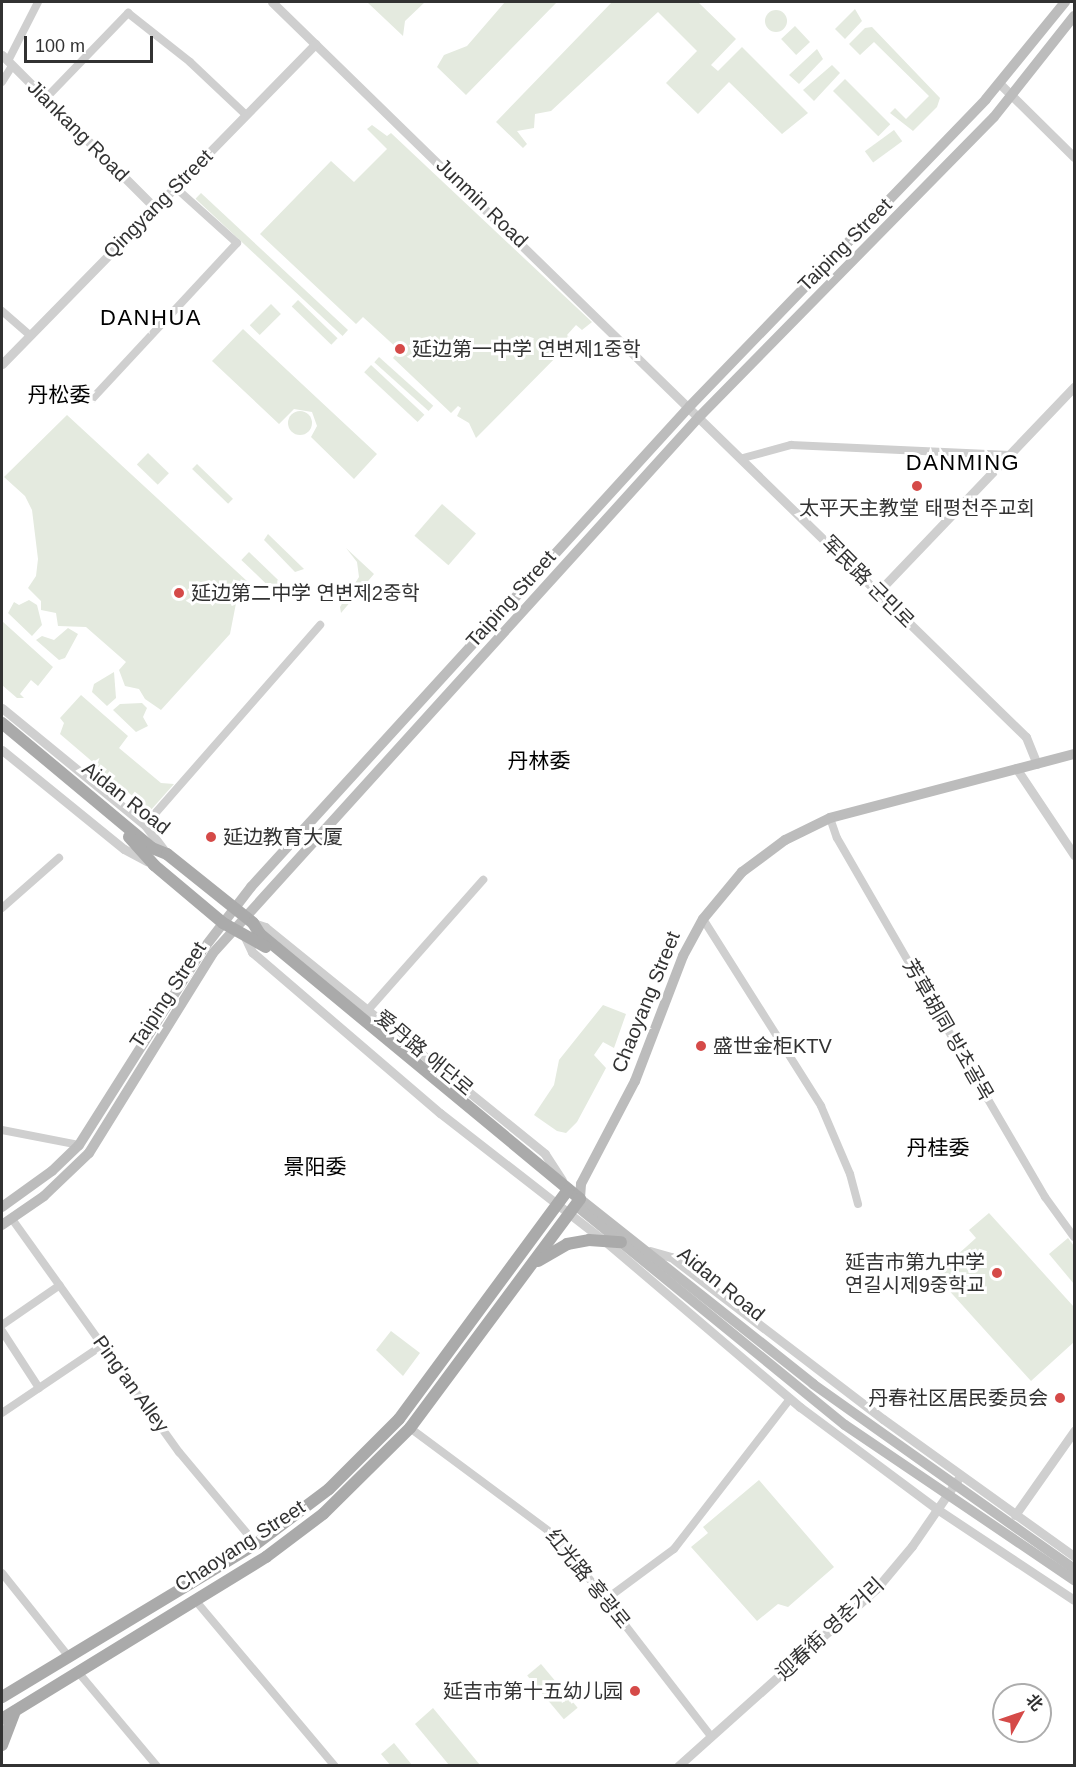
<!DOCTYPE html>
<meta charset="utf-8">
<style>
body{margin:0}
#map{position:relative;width:1076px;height:1767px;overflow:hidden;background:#fff;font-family:Arial,"Noto Sans SC","Noto Sans KR",sans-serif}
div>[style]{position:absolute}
.green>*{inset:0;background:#e4eadf;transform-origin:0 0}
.round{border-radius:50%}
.minor>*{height:8px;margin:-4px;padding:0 4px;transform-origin:4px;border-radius:4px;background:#cfcfcf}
.tertiary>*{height:9px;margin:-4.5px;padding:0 4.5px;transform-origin:4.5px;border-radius:4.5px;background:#cfcfcf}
.secondary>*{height:10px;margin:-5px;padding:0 5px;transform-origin:5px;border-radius:5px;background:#bcbcbc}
.primary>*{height:12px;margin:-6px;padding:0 6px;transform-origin:6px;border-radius:6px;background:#aaa}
.dots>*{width:16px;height:16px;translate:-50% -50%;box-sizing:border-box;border:3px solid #fff;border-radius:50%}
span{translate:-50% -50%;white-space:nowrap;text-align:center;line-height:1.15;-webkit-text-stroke:6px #fff;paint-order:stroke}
.street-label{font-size:20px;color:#323232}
.poi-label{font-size:20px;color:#323232}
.left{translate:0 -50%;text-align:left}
.right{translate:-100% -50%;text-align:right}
.neighbourhood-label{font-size:21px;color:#000}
.quarter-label{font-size:22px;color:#000;letter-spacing:1.5px}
.frame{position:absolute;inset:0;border:3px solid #323232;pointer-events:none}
.north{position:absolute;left:992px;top:1683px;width:60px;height:60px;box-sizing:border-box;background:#fff;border:2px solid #adadad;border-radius:50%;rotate:50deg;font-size:16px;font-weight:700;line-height:24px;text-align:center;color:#323232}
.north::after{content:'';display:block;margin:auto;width:21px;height:27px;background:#d54a48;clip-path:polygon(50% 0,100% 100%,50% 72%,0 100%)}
.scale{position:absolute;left:24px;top:36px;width:129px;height:27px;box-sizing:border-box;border:3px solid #323232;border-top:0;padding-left:8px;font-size:18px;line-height:21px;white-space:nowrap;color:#323232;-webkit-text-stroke:4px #fff;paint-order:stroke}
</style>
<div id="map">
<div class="green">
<div style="clip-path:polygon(367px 2px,425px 2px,405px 21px,403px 36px)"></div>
<div style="clip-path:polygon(505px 2px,557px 2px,466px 95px,437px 67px,444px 55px,467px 46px)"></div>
<div style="clip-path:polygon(612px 2px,698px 2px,736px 39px,711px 65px,718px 71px,742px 47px,808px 113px,782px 134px,729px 82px,698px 114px,666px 83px,697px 51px,658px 12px,551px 111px,535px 114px,534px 128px,517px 131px,527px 144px,523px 148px,496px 122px)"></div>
<div style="clip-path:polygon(855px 9px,862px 21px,845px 39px,835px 29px)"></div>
<div class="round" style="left:765px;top:10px;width:22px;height:22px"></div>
<div style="left:795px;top:26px;width:22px;height:19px;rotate:47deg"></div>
<div style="clip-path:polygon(872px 27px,940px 98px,937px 107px,913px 131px,890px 113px,895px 108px,906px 119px,929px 96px,874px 42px,860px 55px,849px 44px,865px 28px)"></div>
<div style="clip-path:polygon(817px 49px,823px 59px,799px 84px,789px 75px)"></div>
<div style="clip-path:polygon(832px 65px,840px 73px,814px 101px,803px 90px)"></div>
<div style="left:845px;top:79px;width:64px;height:17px;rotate:45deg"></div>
<div style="clip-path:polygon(372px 125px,387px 136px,391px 133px,592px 322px,582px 330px,576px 325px,567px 335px,570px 338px,567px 346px,476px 438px,469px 423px,457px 416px,461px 408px,458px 406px,451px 413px,393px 358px,399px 350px,363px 317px,356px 324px,260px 234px,331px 161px,354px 182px,387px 149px,367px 129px)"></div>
<div style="left:894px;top:130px;width:14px;height:36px;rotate:54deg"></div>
<div style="left:201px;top:193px;width:201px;height:8px;rotate:43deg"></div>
<div style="left:298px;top:300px;width:55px;height:9px;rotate:44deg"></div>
<div style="left:271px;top:304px;width:14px;height:30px;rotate:45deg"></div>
<div style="clip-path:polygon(243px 329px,377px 454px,354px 479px,311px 437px,317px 426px,312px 412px,294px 409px,279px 424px,212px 361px)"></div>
<div style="left:379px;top:357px;width:73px;height:7px;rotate:42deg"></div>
<div style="left:371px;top:365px;width:73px;height:10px;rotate:43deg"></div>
<div class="round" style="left:288px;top:411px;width:24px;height:24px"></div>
<div style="clip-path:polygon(67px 415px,248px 582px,238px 593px,230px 634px,161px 710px,145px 699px,139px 689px,125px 686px,119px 670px,126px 662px,86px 627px,58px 626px,56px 613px,41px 610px,41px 601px,28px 588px,36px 576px,38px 559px,32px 510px,25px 496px,4px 477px)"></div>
<div style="left:148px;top:453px;width:29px;height:16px;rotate:44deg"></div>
<div style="left:197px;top:464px;width:50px;height:7px;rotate:44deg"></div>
<div style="left:442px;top:504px;width:45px;height:42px;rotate:41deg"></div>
<div style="clip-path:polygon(268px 534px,304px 569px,295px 572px,264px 540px)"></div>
<div style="clip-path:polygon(346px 548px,374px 574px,341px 613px,340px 607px,359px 577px,357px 562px)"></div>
<div style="left:249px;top:552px;width:43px;height:11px;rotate:44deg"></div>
<div style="clip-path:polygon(29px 600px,37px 605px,42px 625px,32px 636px,8px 613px,14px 602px,19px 605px)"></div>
<div style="clip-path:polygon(2px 621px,53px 667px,38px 686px,31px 680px,20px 694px,24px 698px,17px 698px,2px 685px)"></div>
<div style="clip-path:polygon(68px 628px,78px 634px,65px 658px,59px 660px,36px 640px,42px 636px,54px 640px)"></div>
<div style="clip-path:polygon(114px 672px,116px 698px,107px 706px,92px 692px,94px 684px)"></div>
<div style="clip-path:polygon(81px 695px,128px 736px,119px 748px,161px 783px,174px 784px,150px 811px,60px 734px,64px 723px,60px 718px)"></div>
<div style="clip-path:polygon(142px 703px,147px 708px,143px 717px,148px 726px,136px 732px,113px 710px,120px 704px)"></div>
<div style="clip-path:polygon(603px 1005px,626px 1014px,614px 1048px,603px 1042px,594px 1055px,606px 1068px,577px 1122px,566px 1133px,557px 1131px,534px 1115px,554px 1085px,559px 1060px)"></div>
<div style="clip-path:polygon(989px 1213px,1074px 1307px,1074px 1342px,1031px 1381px,935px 1275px,976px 1238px,969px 1230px)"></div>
<div style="clip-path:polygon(1068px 1238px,1074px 1246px,1074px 1284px,1049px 1254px)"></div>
<div style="clip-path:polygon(391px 1331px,420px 1353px,403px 1376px,376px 1350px)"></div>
<div style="clip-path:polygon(759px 1480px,834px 1567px,788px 1607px,778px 1604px,757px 1621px,691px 1547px,708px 1533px,703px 1527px)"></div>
<div style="left:541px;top:1664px;width:57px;height:18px;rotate:50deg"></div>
<div style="clip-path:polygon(433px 1708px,480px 1765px,449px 1765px,415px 1724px)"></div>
<div style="clip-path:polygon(394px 1743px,412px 1765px,390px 1765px,381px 1754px)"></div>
</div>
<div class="minor">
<div style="left:8px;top:61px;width:66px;rotate:-63deg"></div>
<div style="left:2px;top:82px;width:19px;rotate:-58deg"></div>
<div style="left:45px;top:99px;width:120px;rotate:-46deg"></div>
<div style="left:128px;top:13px;width:79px;rotate:38.3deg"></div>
<div style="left:190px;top:62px;width:77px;rotate:43.4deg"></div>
<div style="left:2px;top:311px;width:37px;rotate:41deg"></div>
<div style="left:92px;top:399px;width:213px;rotate:-47.1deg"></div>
<div style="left:237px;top:243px;width:82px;rotate:-138deg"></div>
<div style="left:743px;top:458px;width:50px;rotate:-15.2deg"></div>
<div style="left:791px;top:445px;width:219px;rotate:2.6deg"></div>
<div style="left:830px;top:818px;width:21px;rotate:71deg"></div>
<div style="left:837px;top:838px;width:270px;rotate:60deg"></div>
<div style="left:972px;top:1072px;width:145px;rotate:59.7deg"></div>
<div style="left:1045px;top:1197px;width:49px;rotate:54.1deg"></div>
<div style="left:145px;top:825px;width:266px;rotate:-48.8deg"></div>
<div style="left:2px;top:908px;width:76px;rotate:-41.3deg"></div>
<div style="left:703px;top:919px;width:221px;rotate:57.7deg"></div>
<div style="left:821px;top:1106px;width:74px;rotate:66.9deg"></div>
<div style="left:850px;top:1174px;width:31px;rotate:75deg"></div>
<div style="left:368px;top:1010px;width:174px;rotate:-48.5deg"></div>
<div style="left:2px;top:1130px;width:78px;rotate:11deg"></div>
<div style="left:12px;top:1219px;width:287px;rotate:54.4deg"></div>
<div style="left:179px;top:1452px;width:120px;rotate:50.1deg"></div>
<div style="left:2px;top:1325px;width:70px;rotate:-34.6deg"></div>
<div style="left:2px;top:1331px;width:68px;rotate:57deg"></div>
<div style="left:2px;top:1413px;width:122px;rotate:-34deg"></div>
<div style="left:410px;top:1428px;width:183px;rotate:36.6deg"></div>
<div style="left:557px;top:1537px;width:252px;rotate:52.3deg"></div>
<div style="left:2px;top:1573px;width:107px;rotate:51.4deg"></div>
<div style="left:195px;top:1600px;width:217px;rotate:49.9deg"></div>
<div style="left:605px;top:1600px;width:86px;rotate:-36.5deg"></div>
<div style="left:674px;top:1549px;width:190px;rotate:-52.3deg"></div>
<div style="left:78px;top:1672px;width:123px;rotate:50deg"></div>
</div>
<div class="tertiary">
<div style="left:272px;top:2px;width:1053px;rotate:44.27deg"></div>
<div style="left:1026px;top:737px;width:29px;rotate:68deg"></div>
<div style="left:2px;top:55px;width:215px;rotate:45deg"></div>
<div style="left:1000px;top:84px;width:104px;rotate:44.6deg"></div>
<div style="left:2px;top:364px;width:448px;rotate:-45.6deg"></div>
<div style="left:878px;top:592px;width:284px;rotate:-46.3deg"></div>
<div style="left:2px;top:708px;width:185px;rotate:39.3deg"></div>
<div style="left:145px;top:825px;width:36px;rotate:53deg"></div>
<div style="left:2px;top:750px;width:157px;rotate:39.1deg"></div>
<div style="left:124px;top:849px;width:26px;rotate:28deg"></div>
<div style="left:1016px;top:768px;width:105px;rotate:56.3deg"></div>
<div style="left:253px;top:923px;width:13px;rotate:18deg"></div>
<div style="left:265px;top:927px;width:360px;rotate:39deg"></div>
<div style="left:545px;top:1154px;width:31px;rotate:57deg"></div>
<div style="left:245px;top:937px;width:17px;rotate:65deg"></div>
<div style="left:252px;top:952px;width:248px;rotate:40.6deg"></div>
<div style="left:440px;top:1113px;width:210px;rotate:37.9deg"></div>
<div style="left:606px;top:1242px;width:255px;rotate:40.4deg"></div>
<div style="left:800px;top:1407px;width:171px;rotate:36.7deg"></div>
<div style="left:937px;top:1509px;width:164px;rotate:33.6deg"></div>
<div style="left:650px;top:1251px;width:22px;rotate:16deg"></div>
<div style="left:671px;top:1257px;width:267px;rotate:37.4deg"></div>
<div style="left:883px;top:1419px;width:235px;rotate:35.7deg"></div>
<div style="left:1015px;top:1515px;width:103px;rotate:-54.9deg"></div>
<div style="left:678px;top:1766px;width:266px;rotate:-41.8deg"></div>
<div style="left:876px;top:1589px;width:56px;rotate:-50.1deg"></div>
<div style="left:912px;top:1546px;width:81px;rotate:-55.5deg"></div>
</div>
<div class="secondary">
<div style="left:1074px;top:754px;width:252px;rotate:165.3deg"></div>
<div style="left:830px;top:818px;width:50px;rotate:153.9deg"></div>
<div style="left:785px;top:840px;width:54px;rotate:143.3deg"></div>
<div style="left:742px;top:872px;width:61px;rotate:129.7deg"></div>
<div style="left:703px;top:919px;width:42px;rotate:118.4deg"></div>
<div style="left:683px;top:956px;width:134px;rotate:111deg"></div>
<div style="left:635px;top:1081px;width:116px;rotate:117.7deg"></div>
<div style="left:581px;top:1184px;width:15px;rotate:94deg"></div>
<div style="left:580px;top:1199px;width:298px;rotate:38.4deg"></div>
<div style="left:813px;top:1384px;width:320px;rotate:35.3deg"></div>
<div style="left:575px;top:1205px;width:348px;rotate:39.2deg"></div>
<div style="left:845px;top:1425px;width:277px;rotate:34.1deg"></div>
<div style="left:2px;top:1207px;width:62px;rotate:-35.8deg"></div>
<div style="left:52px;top:1171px;width:37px;rotate:-44deg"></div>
<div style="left:79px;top:1145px;width:228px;rotate:-57.7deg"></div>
<div style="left:201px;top:952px;width:82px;rotate:-52.4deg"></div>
<div style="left:251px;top:887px;width:651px;rotate:-47.61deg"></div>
<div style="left:690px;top:406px;width:426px;rotate:-46deg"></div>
<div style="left:986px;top:99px;width:125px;rotate:-50.8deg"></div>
<div style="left:2px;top:1225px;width:51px;rotate:-34.6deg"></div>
<div style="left:44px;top:1196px;width:62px;rotate:-43.7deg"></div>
<div style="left:89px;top:1153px;width:235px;rotate:-58.2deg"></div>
<div style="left:213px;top:953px;width:725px;rotate:-47.8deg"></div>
<div style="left:700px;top:416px;width:419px;rotate:-45.5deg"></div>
<div style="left:994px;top:117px;width:129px;rotate:-51.6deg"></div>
</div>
<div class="primary">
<div style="left:2px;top:723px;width:195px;rotate:39.8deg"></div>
<div style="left:152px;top:848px;width:16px;rotate:22deg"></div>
<div style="left:167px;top:854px;width:110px;rotate:38.7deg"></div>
<div style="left:253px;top:923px;width:13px;rotate:58deg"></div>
<div style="left:260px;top:934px;width:415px;rotate:39.6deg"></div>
<div style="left:580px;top:1199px;width:285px;rotate:126.6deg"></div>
<div style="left:410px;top:1428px;width:122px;rotate:135.3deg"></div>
<div style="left:323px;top:1514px;width:71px;rotate:143deg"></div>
<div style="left:266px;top:1557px;width:310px;rotate:148.5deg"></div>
<div style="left:129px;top:837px;width:38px;rotate:48deg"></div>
<div style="left:154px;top:865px;width:90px;rotate:40deg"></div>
<div style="left:223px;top:923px;width:49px;rotate:29.2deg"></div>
<div style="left:538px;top:1261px;width:34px;rotate:-30deg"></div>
<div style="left:567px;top:1244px;width:22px;rotate:-10deg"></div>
<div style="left:589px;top:1240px;width:32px;rotate:4deg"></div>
<div style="left:2px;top:1697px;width:297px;rotate:-31.1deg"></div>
<div style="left:256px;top:1544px;width:91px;rotate:-37deg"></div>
<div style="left:329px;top:1489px;width:99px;rotate:-45deg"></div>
<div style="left:399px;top:1419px;width:285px;rotate:-53.6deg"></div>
<div style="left:2px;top:1745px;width:36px;rotate:-69deg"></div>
</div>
<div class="dots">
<div style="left:400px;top:349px;background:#d54a48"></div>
<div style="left:917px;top:486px;background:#d54a48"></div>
<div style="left:179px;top:593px;background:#d54a48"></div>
<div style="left:211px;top:837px;background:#d54a48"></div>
<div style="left:701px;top:1046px;background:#d54a48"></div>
<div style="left:997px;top:1273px;background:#d54a48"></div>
<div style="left:1060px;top:1398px;background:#d54a48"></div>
<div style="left:635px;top:1691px;background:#d54a48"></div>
</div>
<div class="street-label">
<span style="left:78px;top:131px;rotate:45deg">Jiankang Road</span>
<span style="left:482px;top:203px;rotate:44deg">Junmin Road</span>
<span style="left:158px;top:204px;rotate:-45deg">Qingyang Street</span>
<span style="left:845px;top:245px;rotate:-45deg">Taiping Street</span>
<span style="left:868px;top:582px;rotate:45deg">军民路 군민로</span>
<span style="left:511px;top:599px;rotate:-48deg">Taiping Street</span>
<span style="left:126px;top:798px;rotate:38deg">Aidan Road</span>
<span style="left:168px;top:995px;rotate:-57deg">Taiping Street</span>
<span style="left:646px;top:1002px;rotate:-68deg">Chaoyang Street</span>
<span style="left:948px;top:1030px;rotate:60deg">芳草胡同 방초골목</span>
<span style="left:424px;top:1053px;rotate:40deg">爱丹路 애단로</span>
<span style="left:721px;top:1284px;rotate:39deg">Aidan Road</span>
<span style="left:131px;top:1384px;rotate:54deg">Ping'an Alley</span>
<span style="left:240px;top:1546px;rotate:-33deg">Chaoyang Street</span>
<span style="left:588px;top:1579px;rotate:51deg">红光路 홍광로</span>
<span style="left:830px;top:1629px;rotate:-43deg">迎春街 영춘거리</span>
</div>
<div class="poi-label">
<span class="left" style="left:412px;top:349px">延边第一中学 연변제1중학</span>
<span style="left:917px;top:508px">太平天主教堂 태평천주교회</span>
<span class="left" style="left:191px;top:593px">延边第二中学 연변제2중학</span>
<span class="left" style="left:223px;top:837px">延边教育大厦</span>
<span class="left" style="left:713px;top:1046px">盛世金柜KTV</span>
<span class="right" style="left:985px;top:1274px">延吉市第九中学<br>연길시제9중학교</span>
<span class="right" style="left:1048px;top:1398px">丹春社区居民委员会</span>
<span class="right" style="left:623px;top:1691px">延吉市第十五幼儿园</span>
</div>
<div class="neighbourhood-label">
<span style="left:59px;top:395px">丹松委</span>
<span style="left:539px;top:761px">丹林委</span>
<span style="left:938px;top:1148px">丹桂委</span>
<span style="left:315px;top:1167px">景阳委</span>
</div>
<div class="quarter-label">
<span style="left:151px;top:318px">DANHUA</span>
<span style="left:963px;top:463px">DANMING</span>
</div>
<div class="frame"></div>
<div class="north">北</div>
<div class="scale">100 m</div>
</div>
